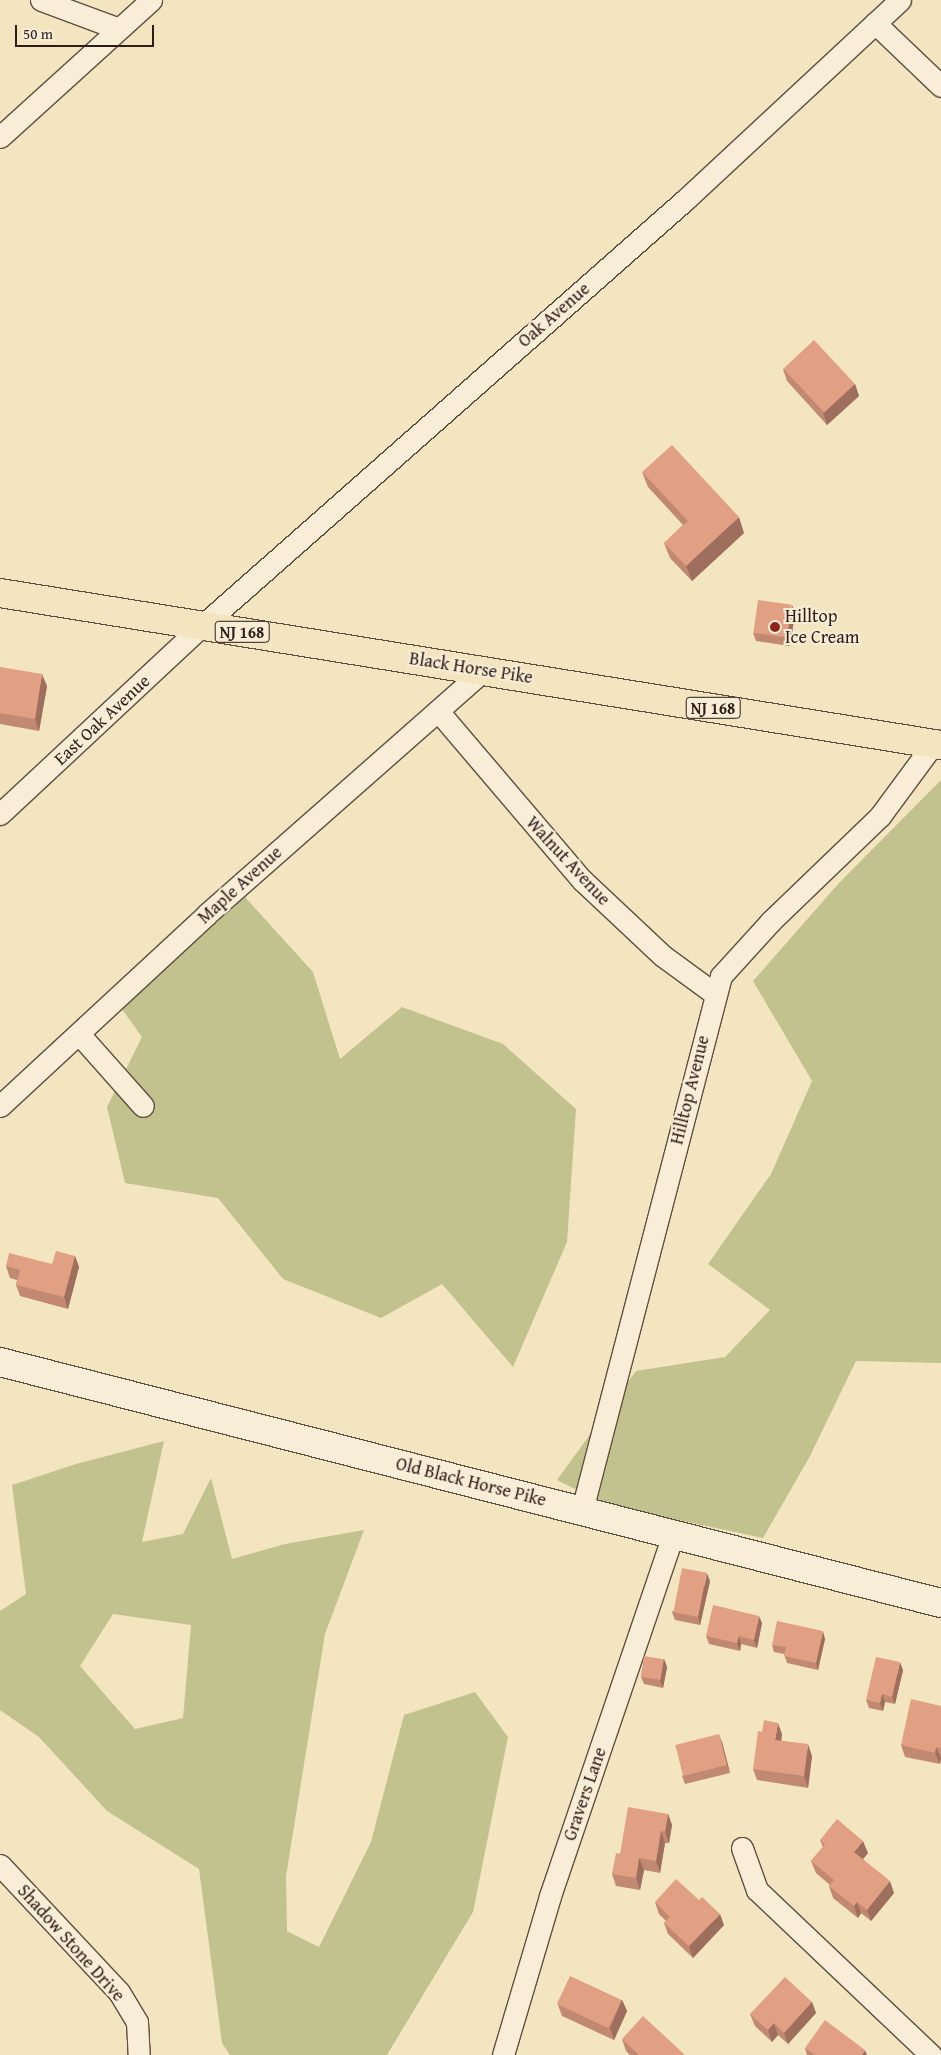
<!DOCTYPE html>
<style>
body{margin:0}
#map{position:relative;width:941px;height:2055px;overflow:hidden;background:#f4e5c1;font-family:"Gentium Book Plus",serif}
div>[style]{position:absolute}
.green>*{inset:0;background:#c2c28e}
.roads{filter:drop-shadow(1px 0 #5f4f41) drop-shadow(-1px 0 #5f4f41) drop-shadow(0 1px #5f4f41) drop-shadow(0 -1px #5f4f41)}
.minor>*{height:21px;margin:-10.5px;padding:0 10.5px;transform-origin:10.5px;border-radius:10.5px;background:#f8eed7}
.tertiary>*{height:28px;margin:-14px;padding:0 14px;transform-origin:14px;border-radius:14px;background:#f8eed7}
.primary>*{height:28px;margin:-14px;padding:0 14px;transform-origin:14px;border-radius:14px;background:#f4e5c1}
.wall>*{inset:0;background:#c28972}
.shaded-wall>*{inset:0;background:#9e6f5c}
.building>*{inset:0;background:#e19f84;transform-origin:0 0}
.dots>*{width:14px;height:14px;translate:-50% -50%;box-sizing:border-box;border:2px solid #f8eed7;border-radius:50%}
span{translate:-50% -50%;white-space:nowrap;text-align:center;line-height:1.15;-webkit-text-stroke:4px #f8eed7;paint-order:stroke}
.shield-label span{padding:1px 4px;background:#f8eed7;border:1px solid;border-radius:4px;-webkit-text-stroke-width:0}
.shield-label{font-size:16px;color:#2d1d16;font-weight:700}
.street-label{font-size:18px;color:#2d1d16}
.poi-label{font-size:18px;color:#2d1d16}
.left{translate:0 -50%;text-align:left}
.scale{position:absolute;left:15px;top:25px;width:139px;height:22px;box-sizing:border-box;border:2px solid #2d1d16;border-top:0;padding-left:6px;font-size:15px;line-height:18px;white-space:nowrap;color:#2d1d16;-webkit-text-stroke:4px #f8eed7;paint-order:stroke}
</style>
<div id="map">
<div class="green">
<div style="clip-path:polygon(941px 780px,941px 1363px,856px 1361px,809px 1458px,763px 1538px,607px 1505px,557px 1480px,636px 1371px,725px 1357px,770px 1310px,708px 1264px,771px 1174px,812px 1081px,753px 981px,839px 883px)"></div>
<div style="clip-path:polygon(245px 897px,313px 972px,340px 1059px,402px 1007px,503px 1044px,576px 1109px,567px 1242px,513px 1367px,442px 1284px,381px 1318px,283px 1279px,218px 1198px,125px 1183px,107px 1107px,142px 1037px,121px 1008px)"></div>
<div style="clip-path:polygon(evenodd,164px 1441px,142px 1542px,183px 1534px,211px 1478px,232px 1559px,285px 1544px,364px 1530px,325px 1634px,286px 1876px,287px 1931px,319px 1947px,371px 1842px,404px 1715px,475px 1692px,508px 1737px,473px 1912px,387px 2055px,230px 2055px,222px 2043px,199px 1869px,107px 1811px,39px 1737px,0 1710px,0 1611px,26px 1594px,12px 1485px,76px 1464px,164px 1441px,113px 1614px,191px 1625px,183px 1718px,135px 1729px,80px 1666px,113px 1614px)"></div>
</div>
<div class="roads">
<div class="minor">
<div style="left:41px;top:0;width:83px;rotate:20.4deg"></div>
<div style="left:875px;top:23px;width:91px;rotate:43.7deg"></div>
<div style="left:0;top:137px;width:204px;rotate:-42.2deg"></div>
<div style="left:438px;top:711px;width:222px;rotate:49.6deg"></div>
<div style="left:582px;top:880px;width:111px;rotate:43.2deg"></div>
<div style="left:663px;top:956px;width:64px;rotate:36.2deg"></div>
<div style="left:0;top:814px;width:277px;rotate:-43deg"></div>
<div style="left:203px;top:625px;width:644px;rotate:-41.41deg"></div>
<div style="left:686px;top:199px;width:292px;rotate:-42.9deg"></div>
<div style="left:79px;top:1034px;width:96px;rotate:48.4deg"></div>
<div style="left:0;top:1106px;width:282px;rotate:-42.8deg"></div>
<div style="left:207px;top:914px;width:369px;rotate:-41.4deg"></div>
<div style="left:582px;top:1510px;width:552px;rotate:-75.41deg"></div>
<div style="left:721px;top:976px;width:74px;rotate:-47.7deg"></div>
<div style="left:771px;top:921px;width:151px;rotate:-43.9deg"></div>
<div style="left:880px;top:816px;width:89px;rotate:-53.6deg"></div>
<div style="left:742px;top:1848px;width:45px;rotate:70.3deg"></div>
<div style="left:757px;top:1890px;width:240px;rotate:43.5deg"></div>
<div style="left:0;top:1865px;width:174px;rotate:46.9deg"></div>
<div style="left:119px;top:1992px;width:35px;rotate:59deg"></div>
<div style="left:137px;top:2022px;width:33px;rotate:87deg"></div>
<div style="left:503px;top:2055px;width:166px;rotate:-73.5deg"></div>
<div style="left:550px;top:1896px;width:382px;rotate:-71.2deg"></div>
</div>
<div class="tertiary">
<div style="left:0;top:1362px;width:971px;rotate:14.37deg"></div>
</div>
<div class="primary">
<div style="left:0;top:593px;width:953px;rotate:9.18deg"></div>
</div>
</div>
<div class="wall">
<div style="clip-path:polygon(783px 369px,855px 384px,859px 396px,827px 425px,787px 381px)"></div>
<div style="clip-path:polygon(642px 472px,744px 533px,692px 581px,670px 558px,664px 543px,683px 525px,648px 487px)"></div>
<div style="clip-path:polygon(795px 613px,790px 646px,756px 641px,753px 633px)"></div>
<div style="clip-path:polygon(0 667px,47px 686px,39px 731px,0 724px)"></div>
<div style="clip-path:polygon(75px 1256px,79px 1267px,68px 1309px,20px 1296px,16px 1285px,17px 1280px,10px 1278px,6px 1266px,52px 1264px)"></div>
<div style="clip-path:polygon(710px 1581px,700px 1625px,675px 1620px,672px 1612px)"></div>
<div style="clip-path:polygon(762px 1623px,757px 1648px,741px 1644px,740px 1651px,709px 1644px,706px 1636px)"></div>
<div style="clip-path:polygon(825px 1639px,818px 1670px,787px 1663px,784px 1654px,774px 1652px,772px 1645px)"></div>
<div style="clip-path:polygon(664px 1659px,667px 1667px,663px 1688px,644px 1684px,641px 1677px)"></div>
<div style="clip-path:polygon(903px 1670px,895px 1704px,885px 1702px,883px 1711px,869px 1708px,866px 1700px)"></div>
<div style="clip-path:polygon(941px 1706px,941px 1758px,940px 1764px,905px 1757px,901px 1745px)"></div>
<div style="clip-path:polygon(782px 1734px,781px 1740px,812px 1756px,808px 1788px,757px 1780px,753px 1769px)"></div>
<div style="clip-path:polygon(722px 1742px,730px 1773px,685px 1784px,682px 1776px)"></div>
<div style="clip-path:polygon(668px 1814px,672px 1825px,669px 1843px,665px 1843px,660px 1873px,644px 1870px,640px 1890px,616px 1886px,612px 1874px,620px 1854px)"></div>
<div style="clip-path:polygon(820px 1840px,868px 1853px,863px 1859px,894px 1893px,871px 1921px,861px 1913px,858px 1918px,833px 1898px,829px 1886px,830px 1885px,816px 1873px,811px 1861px,823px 1847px)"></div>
<div style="clip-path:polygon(655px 1902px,724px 1925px,693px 1958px,668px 1934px,664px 1923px,666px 1921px,659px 1914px)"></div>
<div style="clip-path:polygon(622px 2000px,627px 2011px,614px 2040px,562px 2016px,558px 2005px)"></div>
<div style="clip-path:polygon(812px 2002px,816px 2013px,788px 2044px,778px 2035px,772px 2042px,755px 2026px,750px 2014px)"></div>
<div style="clip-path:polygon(622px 2039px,685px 2055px,630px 2055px,626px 2051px)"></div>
<div style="clip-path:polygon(805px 2048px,867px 2055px,807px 2055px)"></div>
</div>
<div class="shaded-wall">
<div style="clip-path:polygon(855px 384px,859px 396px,827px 425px,823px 413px)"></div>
<div style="clip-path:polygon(739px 517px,744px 533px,692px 581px,686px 566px)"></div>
<div style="clip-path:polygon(792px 605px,795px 613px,790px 646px,787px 638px)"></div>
<div style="clip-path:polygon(42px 674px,47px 686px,39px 731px,35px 719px)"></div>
<div style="clip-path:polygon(75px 1256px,79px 1267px,68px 1309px,64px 1297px)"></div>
<div style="clip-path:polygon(707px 1573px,710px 1581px,700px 1625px,698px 1617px)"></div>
<div style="clip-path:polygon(759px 1616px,762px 1623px,757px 1648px,754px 1640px)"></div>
<div style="clip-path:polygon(823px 1631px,825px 1639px,818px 1670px,816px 1663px)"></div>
<div style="clip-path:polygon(739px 1636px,741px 1644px,740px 1651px,737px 1643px)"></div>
<div style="clip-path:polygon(664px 1659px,667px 1667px,663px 1688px,660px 1680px)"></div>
<div style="clip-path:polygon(900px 1662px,903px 1670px,895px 1704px,892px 1697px)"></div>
<div style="clip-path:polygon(882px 1694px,885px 1702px,883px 1711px,880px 1703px)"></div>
<div style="clip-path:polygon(778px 1723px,782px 1734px,780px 1751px,775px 1740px)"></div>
<div style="clip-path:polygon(719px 1734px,722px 1742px,730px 1773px,727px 1765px)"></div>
<div style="clip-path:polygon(808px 1744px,812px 1756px,808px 1788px,804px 1776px)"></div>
<div style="clip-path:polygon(936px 1747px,941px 1758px,940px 1764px,935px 1753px)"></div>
<div style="clip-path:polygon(668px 1814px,672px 1825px,669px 1843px,665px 1832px)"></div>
<div style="clip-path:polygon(661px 1831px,665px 1843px,660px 1873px,656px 1861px)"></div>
<div style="clip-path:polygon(863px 1841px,868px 1853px,859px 1864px,854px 1852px)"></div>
<div style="clip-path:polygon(639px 1858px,644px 1870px,640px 1890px,636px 1878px)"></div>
<div style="clip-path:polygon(890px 1881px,894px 1893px,871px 1921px,867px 1910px)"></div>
<div style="clip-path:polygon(857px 1902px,861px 1913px,858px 1918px,854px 1906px)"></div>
<div style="clip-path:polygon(720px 1914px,724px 1925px,693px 1958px,689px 1946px)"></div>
<div style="clip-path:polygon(622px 2000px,627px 2011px,614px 2040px,610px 2028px)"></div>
<div style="clip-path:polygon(812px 2002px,816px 2013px,788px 2044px,784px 2033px)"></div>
<div style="clip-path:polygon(774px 2023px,778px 2035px,772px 2042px,768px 2030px)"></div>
<div style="clip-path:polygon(865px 2050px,867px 2055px,862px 2055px)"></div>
</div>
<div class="building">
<div style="left:814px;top:340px;width:60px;height:42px;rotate:47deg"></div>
<div style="clip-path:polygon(672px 445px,739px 517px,686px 566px,664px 543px,688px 521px,642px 472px)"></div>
<div style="left:758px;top:600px;width:34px;height:33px;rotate:8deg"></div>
<div style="clip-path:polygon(0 667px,42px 674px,35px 719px,0 713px)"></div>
<div style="clip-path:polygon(56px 1251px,75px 1256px,64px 1297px,16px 1285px,20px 1270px,6px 1266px,9px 1253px,52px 1264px)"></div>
<div style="left:682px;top:1568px;width:25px;height:45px;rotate:11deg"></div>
<div style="clip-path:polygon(713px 1605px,759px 1616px,754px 1640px,739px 1636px,737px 1643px,706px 1636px)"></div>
<div style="clip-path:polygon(777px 1621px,823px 1631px,816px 1663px,784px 1656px,786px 1647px,772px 1645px)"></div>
<div style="left:644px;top:1656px;width:20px;height:21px;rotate:9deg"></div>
<div style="clip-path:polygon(876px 1657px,900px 1662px,892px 1697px,882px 1694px,880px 1703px,866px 1700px)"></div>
<div style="clip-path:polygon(911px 1699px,941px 1706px,941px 1748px,936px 1747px,935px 1753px,901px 1745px)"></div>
<div style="clip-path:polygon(764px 1720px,778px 1723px,775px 1740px,808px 1744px,804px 1776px,753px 1769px,758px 1731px,762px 1732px)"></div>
<div style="left:719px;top:1734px;width:32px;height:45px;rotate:76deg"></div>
<div style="clip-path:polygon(628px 1807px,668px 1814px,665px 1832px,661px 1831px,656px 1861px,639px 1858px,636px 1878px,612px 1874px,616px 1853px,620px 1854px)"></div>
<div style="clip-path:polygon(837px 1819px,863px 1841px,854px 1852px,890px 1881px,867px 1910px,857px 1902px,854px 1906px,829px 1886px,834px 1880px,811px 1861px,825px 1844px,820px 1840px)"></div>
<div style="clip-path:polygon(676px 1879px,699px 1900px,702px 1897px,720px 1914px,689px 1946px,664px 1923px,670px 1917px,655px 1902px)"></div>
<div style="left:570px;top:1976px;width:57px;height:31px;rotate:25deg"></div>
<div style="clip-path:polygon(785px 1977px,812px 2002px,784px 2033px,774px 2023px,768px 2030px,750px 2014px)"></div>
<div style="clip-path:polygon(643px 2016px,685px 2055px,639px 2055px,622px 2039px)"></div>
<div style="clip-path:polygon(825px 2020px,865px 2050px,862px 2055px,815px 2055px,805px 2048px)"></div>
</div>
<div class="dots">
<div style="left:775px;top:627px;background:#8f2418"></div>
</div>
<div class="shield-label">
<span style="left:242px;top:632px">NJ 168</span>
<span style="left:713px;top:708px">NJ 168</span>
</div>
<div class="street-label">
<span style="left:554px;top:315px;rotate:-41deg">Oak Avenue</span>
<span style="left:471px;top:668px;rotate:9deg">Black Horse Pike</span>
<span style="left:102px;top:720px;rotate:-43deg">East Oak Avenue</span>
<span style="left:568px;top:861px;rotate:47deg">Walnut Avenue</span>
<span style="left:240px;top:885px;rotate:-42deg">Maple Avenue</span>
<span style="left:690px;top:1090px;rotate:-76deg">Hilltop Avenue</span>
<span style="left:471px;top:1482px;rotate:14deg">Old Black Horse Pike</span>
<span style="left:585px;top:1794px;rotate:-71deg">Gravers Lane</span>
<span style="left:71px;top:1943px;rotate:48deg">Shadow Stone Drive</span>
</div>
<div class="poi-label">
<span class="left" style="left:785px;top:627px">Hilltop<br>Ice Cream</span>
</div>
<div class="scale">50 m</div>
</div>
